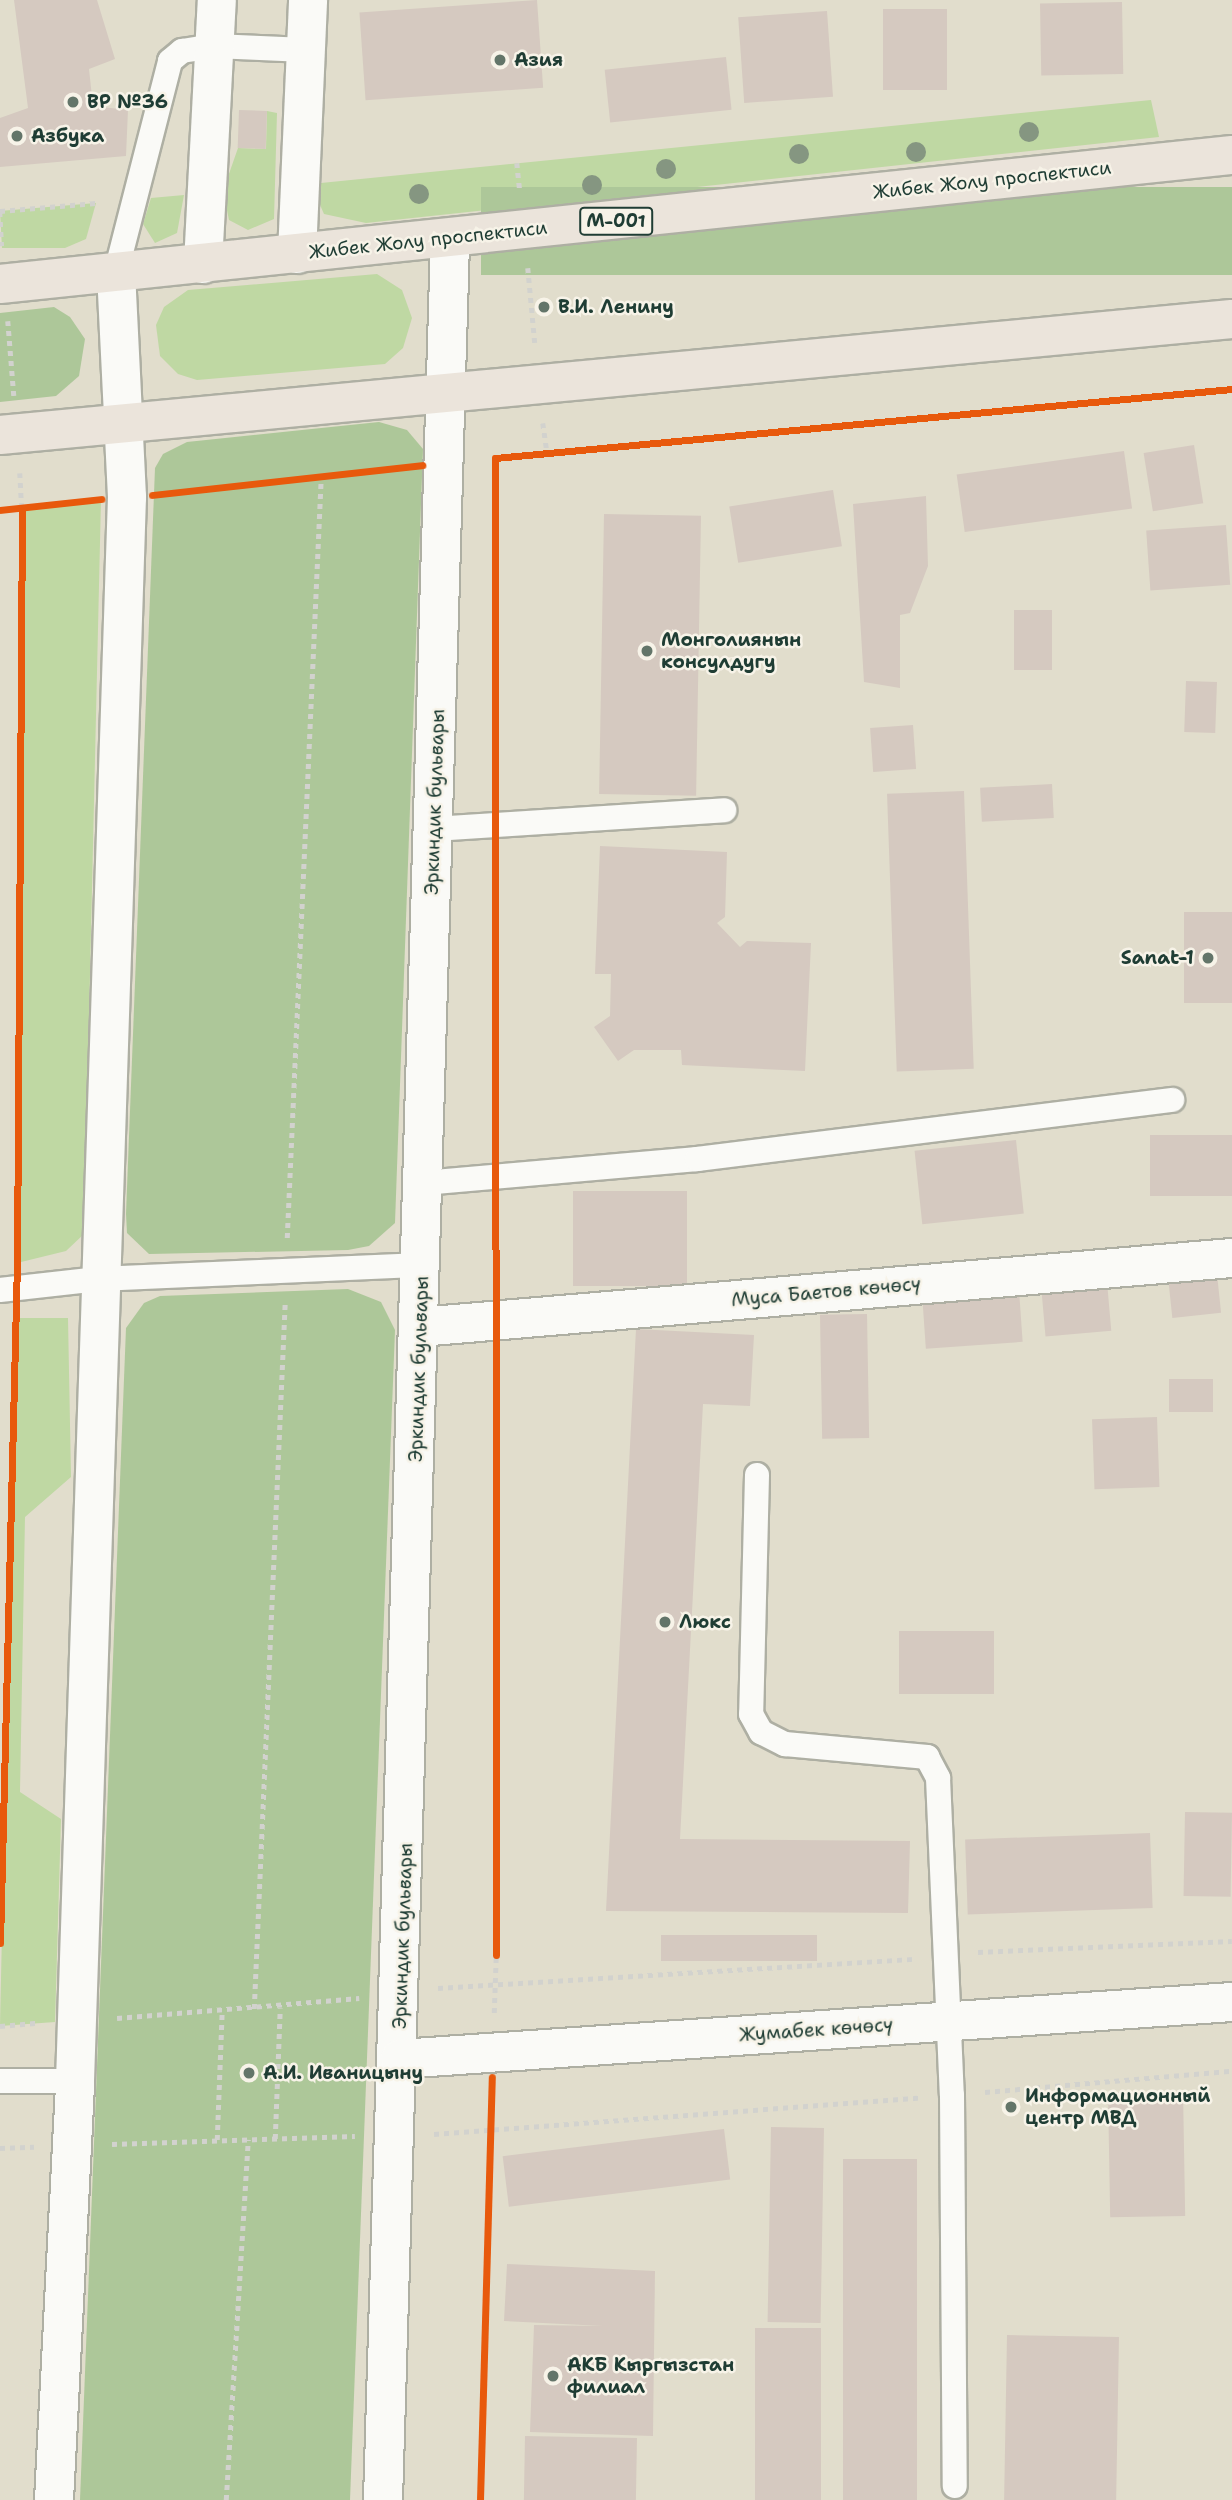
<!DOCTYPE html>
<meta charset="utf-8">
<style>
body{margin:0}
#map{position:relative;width:1232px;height:2500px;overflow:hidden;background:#e1ddcc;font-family:"Shantell Sans",sans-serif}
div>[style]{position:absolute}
.green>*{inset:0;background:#bfd8a3}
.forest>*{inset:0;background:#adc799;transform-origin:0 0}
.building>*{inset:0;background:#d5c9c0;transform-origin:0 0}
.path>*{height:4.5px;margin-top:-2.25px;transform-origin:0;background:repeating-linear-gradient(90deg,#d2d2ce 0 5px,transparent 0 10px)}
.roads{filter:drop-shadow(2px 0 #aeafa3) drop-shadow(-2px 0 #aeafa3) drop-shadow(0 2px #aeafa3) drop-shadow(0 -2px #aeafa3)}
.service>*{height:24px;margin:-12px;padding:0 12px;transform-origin:12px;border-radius:12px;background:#fafaf7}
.minor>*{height:38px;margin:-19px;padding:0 19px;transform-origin:19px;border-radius:19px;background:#fafaf7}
.tertiary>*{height:38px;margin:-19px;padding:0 19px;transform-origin:19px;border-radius:19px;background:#fafaf7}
.primary>*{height:38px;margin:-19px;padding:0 19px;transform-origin:19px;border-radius:19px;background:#ebe4db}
.cycleway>*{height:7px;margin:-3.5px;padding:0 3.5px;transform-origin:3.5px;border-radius:3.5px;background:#e8590c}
.trees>*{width:20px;height:20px;margin:-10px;border-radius:50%;background:#859681}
.dots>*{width:19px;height:19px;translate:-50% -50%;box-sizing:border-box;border:4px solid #f7f3e8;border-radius:50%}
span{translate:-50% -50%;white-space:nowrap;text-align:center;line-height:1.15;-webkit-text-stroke:5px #f7f3e8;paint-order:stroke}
.shield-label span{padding:2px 5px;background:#f7f3e8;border:2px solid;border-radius:5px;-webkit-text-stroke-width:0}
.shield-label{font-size:18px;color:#1f3d34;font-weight:700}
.poi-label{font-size:19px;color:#1f3d34;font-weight:700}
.left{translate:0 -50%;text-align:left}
.right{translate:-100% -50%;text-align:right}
.street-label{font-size:19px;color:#1f3d34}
</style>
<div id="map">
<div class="green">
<div style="clip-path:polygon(1151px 100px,1159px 137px,366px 223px,324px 214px,311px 184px)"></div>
<div style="clip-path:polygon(267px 111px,277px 113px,274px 219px,248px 230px,229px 220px,223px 191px,238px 148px,266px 149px)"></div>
<div style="clip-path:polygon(184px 195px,177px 233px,155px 243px,143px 224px,151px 198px)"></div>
<div style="clip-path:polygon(96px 203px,86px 239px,65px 248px,2px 248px,0 211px)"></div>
<div style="clip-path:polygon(377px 274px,402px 290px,412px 318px,403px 348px,385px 364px,197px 380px,178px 374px,160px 356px,156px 325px,164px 307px,188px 290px)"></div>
<div style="clip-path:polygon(101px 499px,84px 1234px,66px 1251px,17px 1263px,22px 508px)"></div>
<div style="clip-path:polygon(15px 1318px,68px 1318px,71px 1477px,25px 1517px,20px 1792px,61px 1819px,55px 2022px,0 2026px)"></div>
</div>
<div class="forest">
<div style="left:1232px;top:187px;width:88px;height:751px;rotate:90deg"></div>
<div style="clip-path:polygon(54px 307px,70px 317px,85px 339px,79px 376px,56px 396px,0 402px,0 313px)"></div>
<div style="clip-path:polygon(379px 422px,407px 430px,423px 449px,395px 1223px,369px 1246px,348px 1250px,149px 1254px,127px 1233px,126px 1214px,155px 468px,163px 454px,187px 442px)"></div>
<div style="clip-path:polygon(348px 1289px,381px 1302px,395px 1330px,350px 2500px,80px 2500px,126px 1328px,144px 1303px,160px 1296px)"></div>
</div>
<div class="building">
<div style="clip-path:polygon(14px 0,97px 0,115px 59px,89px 69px,93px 106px,128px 110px,126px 156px,0 167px,0 118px,28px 108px)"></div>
<div style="left:537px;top:0;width:88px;height:178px;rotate:86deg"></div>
<div style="left:1122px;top:2px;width:72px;height:82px;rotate:89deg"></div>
<div style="left:883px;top:9px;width:64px;height:81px"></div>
<div style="left:827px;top:11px;width:86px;height:89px;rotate:86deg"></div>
<div style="left:726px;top:57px;width:53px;height:122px;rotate:84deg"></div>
<div style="left:239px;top:110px;width:28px;height:38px;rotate:2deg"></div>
<div style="left:1194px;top:445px;width:59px;height:51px;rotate:81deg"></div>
<div style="left:1124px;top:451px;width:58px;height:169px;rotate:82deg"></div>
<div style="left:833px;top:490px;width:57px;height:105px;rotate:81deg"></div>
<div style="clip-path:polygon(926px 496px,928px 566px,910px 613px,900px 615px,900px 688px,864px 682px,853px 504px)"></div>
<div style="left:604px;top:514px;width:97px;height:280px;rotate:1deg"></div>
<div style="left:1226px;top:525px;width:60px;height:80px;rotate:86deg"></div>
<div style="left:1014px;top:610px;width:38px;height:60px"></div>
<div style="left:1186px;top:681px;width:31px;height:51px;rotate:2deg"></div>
<div style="left:913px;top:725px;width:44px;height:43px;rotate:86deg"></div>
<div style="left:1052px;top:784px;width:34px;height:72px;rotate:87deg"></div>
<div style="left:964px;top:791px;width:278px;height:77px;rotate:88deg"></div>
<div style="clip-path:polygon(600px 846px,727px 852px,725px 917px,717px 923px,740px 947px,747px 941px,811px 943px,805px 1071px,682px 1065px,681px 1050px,634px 1050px,618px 1061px,594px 1027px,610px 1016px,611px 974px,595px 974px)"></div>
<div style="left:1232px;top:912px;width:91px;height:48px;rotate:90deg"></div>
<div style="left:1232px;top:1135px;width:61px;height:82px;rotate:90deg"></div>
<div style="left:1016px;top:1140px;width:74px;height:102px;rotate:84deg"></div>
<div style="left:573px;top:1191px;width:114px;height:95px"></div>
<div style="left:1217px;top:1274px;width:39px;height:49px;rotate:84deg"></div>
<div style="left:1107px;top:1282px;width:49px;height:66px;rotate:85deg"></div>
<div style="left:1019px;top:1290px;width:52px;height:97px;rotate:86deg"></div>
<div style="left:867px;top:1314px;width:124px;height:47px;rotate:89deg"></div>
<div style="clip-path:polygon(636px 1329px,754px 1335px,750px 1406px,703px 1404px,680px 1839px,910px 1841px,908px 1913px,606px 1911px)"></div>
<div style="left:1169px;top:1379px;width:44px;height:33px"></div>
<div style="left:1157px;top:1417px;width:70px;height:65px;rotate:88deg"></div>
<div style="left:899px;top:1631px;width:95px;height:63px"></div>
<div style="left:1185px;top:1812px;width:47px;height:84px;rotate:1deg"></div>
<div style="left:1150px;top:1833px;width:75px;height:185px;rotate:88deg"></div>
<div style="left:661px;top:1935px;width:156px;height:26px"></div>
<div style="left:1183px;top:2091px;width:125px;height:75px;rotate:89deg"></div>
<div style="left:771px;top:2127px;width:53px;height:195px;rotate:1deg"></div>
<div style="left:724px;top:2129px;width:51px;height:223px;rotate:83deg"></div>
<div style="left:917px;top:2159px;width:341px;height:74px;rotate:90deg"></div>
<div style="clip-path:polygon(507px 2264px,655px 2271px,653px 2436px,530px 2432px,534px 2325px,603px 2326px,504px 2321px)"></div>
<div style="left:755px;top:2328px;width:66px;height:172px"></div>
<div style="left:1007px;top:2335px;width:112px;height:165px;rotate:1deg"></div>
<div style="left:525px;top:2436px;width:112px;height:64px;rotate:1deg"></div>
</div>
<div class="path">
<div style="left:517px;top:163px;width:27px;rotate:84deg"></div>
<div style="left:0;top:211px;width:96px;rotate:-4.8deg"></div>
<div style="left:0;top:212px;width:34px;rotate:87deg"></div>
<div style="left:528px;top:268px;width:75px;rotate:84.7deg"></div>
<div style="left:8px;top:321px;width:75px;rotate:85.4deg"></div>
<div style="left:543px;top:423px;width:30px;rotate:82deg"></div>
<div style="left:20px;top:473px;width:35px;rotate:87deg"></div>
<div style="left:287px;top:1238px;width:762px;rotate:-87.44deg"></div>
<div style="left:978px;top:1952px;width:254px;rotate:-2.5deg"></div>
<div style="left:438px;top:1988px;width:477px;rotate:-3.5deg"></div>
<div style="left:254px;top:2009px;width:707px;rotate:-87.49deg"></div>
<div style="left:494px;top:2013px;width:58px;rotate:-88deg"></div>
<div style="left:117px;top:2018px;width:243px;rotate:-4.7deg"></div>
<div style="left:0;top:2026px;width:38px;rotate:-5deg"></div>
<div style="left:985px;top:2092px;width:248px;rotate:-4.9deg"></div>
<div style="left:434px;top:2134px;width:488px;rotate:-4.3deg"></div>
<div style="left:275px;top:2139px;width:131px;rotate:-87.8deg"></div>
<div style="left:217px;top:2140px;width:129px;rotate:-87.8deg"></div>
<div style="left:112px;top:2144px;width:243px;rotate:-1.9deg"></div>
<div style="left:0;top:2148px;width:34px;rotate:-2deg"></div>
<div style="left:226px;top:2500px;width:361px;rotate:-86.5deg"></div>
</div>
<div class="roads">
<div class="service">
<div style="left:116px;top:272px;width:218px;rotate:-75.6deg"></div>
<div style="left:170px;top:61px;width:16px;rotate:-40deg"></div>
<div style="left:182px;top:51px;width:33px;rotate:-9deg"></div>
<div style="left:215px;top:46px;width:90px;rotate:2.5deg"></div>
<div style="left:434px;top:829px;width:291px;rotate:-3.7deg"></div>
<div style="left:424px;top:1183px;width:274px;rotate:-5deg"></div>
<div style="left:697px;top:1159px;width:479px;rotate:-7.1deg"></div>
<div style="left:0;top:1290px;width:99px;rotate:-6.4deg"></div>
<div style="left:98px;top:1279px;width:324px;rotate:-2.5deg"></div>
<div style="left:757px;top:1475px;width:239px;rotate:91.4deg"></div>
<div style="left:751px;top:1714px;width:21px;rotate:61deg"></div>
<div style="left:761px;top:1732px;width:27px;rotate:27deg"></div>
<div style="left:785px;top:1744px;width:143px;rotate:5.2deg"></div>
<div style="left:927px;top:1757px;width:24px;rotate:62deg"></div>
<div style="left:938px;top:1778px;width:317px;rotate:87.5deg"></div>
<div style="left:952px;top:2095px;width:391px;rotate:89.6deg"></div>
<div style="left:0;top:2081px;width:75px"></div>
</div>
<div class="minor">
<div style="left:420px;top:1327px;width:815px;rotate:-4.86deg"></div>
<div style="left:54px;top:2500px;width:420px;rotate:-87.1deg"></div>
<div style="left:75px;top:2081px;width:1585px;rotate:-88.12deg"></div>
<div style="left:127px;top:497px;width:225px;rotate:-92.8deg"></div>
<div style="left:383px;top:2500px;width:2263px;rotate:-88.3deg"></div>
</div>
<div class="tertiary">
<div style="left:297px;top:254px;width:254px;rotate:-87.5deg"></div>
<div style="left:203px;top:264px;width:264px;rotate:-87deg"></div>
<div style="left:400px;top:2059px;width:834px;rotate:-3.92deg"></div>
</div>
<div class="primary">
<div style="left:0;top:284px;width:1239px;rotate:-5.98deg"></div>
<div style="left:0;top:435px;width:1237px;rotate:-5.38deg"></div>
</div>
</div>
<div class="cycleway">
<div style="left:152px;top:495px;width:272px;rotate:-6.3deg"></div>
<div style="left:0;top:510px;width:102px;rotate:-6.2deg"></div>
<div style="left:0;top:1943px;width:680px;rotate:-88.57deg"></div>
<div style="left:17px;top:1263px;width:755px;rotate:-89.62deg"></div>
<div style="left:496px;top:1955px;width:1497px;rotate:-90.04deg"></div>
<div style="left:495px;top:458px;width:740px;rotate:-5.35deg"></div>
<div style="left:480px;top:2500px;width:423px;rotate:-88.4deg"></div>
</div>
<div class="trees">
<div style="left:1029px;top:132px"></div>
<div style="left:916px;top:152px"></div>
<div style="left:799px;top:154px"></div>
<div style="left:666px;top:169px"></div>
<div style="left:592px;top:185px"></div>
<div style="left:419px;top:194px"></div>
</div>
<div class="dots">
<div style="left:500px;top:60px;background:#637569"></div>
<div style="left:73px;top:102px;background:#637569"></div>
<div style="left:17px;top:136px;background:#637569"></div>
<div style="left:544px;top:307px;background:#637569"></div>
<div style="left:647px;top:651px;background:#637569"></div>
<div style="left:1208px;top:958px;background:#637569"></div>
<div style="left:665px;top:1622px;background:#637569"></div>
<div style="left:249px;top:2073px;background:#637569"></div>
<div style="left:1011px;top:2107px;background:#637569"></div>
<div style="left:553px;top:2376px;background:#637569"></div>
</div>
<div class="shield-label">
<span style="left:616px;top:221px">М-001</span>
</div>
<div class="poi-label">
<span class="left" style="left:514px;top:60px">Азия</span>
<span class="left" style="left:87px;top:102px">BP №36</span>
<span class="left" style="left:31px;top:136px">Азбука</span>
<span class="left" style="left:558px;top:307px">В.И. Ленину</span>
<span class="left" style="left:661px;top:651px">Монголиянын<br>консулдугу</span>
<span class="right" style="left:1194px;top:958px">Sanat-1</span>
<span class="left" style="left:679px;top:1622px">Люкс</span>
<span class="left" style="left:263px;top:2073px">А.И. Иваницыну</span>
<span class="left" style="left:1025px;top:2107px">Информационный<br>центр МВД</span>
<span class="left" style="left:567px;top:2376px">АКБ Кыргызстан<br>филиал</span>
</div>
<div class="street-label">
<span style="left:992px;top:180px;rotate:-6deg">Жибек Жолу проспектиси</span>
<span style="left:428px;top:240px;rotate:-6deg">Жибек Жолу проспектиси</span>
<span style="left:435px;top:802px;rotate:-88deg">Эркиндик бульвары</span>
<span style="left:826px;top:1292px;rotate:-5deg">Муса Баетов көчөсү</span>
<span style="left:419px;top:1369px;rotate:-88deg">Эркиндик бульвары</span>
<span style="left:403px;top:1936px;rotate:-88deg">Эркиндик бульвары</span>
<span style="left:816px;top:2030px;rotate:-4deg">Жумабек көчөсү</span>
</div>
</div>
